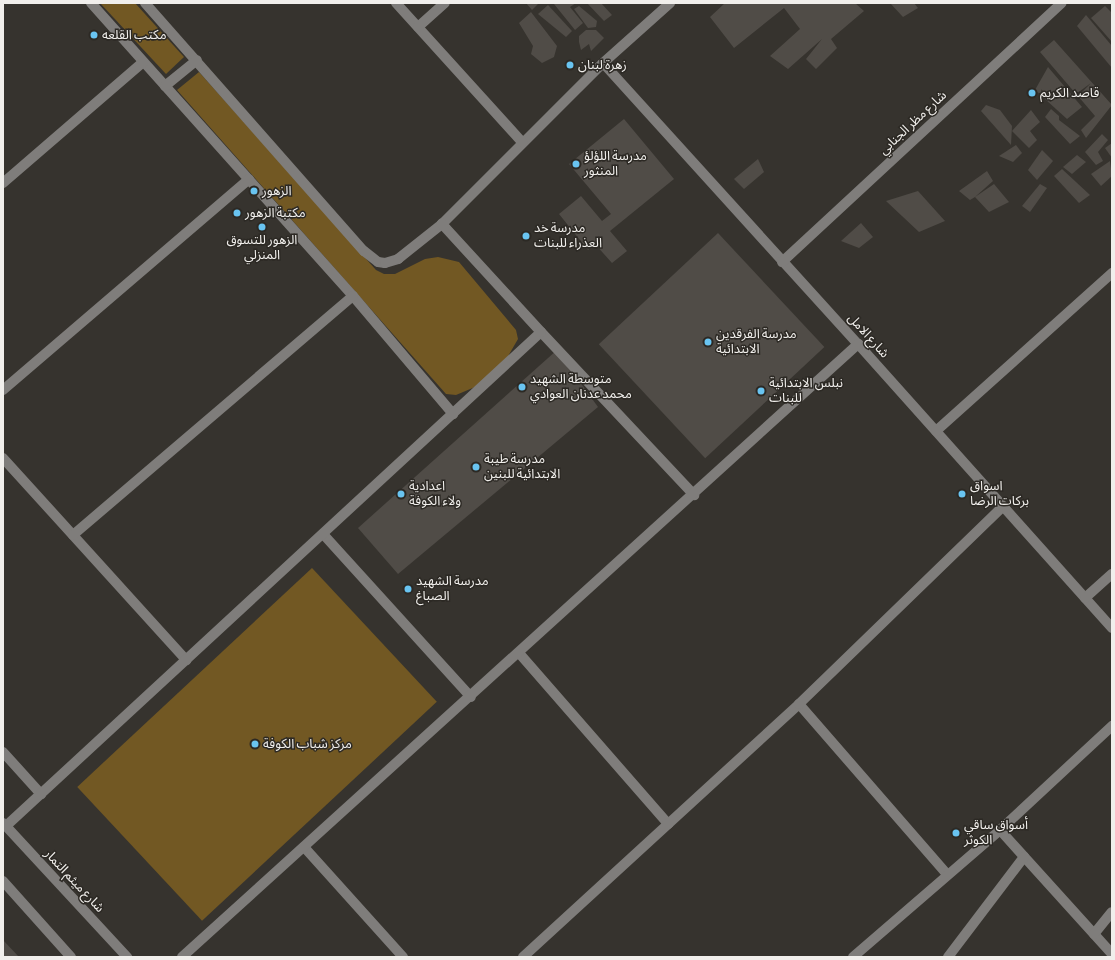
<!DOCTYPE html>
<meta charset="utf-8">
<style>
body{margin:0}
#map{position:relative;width:1115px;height:960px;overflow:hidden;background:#36332e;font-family:"Sofia Sans Condensed","Noto Sans Arabic",sans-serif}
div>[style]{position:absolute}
.green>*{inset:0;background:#725823;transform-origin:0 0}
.building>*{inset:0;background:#504c47;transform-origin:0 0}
.minor>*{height:10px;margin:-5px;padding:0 5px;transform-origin:5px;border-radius:5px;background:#7f7d7b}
.dots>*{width:11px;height:11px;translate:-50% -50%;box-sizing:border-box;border:2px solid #2c2924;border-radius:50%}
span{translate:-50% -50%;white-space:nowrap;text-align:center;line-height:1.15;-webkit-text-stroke:3px #2c2924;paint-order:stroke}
.poi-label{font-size:13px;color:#f1efec}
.left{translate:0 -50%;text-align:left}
.street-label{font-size:13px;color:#f1efec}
.frame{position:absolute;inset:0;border:4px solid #f1efec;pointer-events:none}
</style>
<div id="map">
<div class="green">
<div style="clip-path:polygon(100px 3px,135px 3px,184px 57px,166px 74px)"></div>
<div style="clip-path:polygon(199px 72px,376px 270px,384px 274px,395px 274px,425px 259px,438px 257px,459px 262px,516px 330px,518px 339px,507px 358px,475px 387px,456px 395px,446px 394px,177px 90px)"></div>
<div style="left:312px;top:568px;width:183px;height:321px;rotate:47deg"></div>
</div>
<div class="building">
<div style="clip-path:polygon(526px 3px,539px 3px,532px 10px)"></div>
<div style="clip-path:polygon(555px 3px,576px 3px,570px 7px,583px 23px,575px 30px,554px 4px)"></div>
<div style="clip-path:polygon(587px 3px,601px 3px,612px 15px,604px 21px)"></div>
<div style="clip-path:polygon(725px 3px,855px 3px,864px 11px,831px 39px,837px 48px,816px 69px,806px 59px,822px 39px,788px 69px,770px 56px,800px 29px,784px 8px,734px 48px,710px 17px)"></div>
<div style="clip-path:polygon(890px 3px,914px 3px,918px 8px,903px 17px)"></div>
<div style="clip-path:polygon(548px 5px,572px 31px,566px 37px,538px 14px)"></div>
<div style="clip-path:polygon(579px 6px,597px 21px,596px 27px,588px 28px,574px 9px)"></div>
<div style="clip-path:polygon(1105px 6px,1112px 13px,1112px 42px,1091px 18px)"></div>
<div style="clip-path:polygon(531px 12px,557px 46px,554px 57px,542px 63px,531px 54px,533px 46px,519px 23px)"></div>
<div style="clip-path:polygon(1086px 15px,1112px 46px,1112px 68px,1077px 26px)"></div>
<div style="clip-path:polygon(586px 30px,596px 30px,604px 38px,591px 51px,589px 44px,581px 50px,579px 42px,579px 36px)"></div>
<div style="clip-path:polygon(1054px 40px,1112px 105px,1086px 138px,1081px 130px,1095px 116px,1078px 96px,1091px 83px,1076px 94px,1040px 52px)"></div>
<div style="clip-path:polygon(1048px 67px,1082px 107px,1067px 119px,1035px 90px)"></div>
<div style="clip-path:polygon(986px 105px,1000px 110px,1012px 126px,1011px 145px,981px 111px)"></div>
<div style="clip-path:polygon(1051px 109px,1059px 116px,1059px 120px,1080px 136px,1070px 144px,1045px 117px)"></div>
<div style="clip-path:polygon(1031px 110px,1040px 122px,1030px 131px,1037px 140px,1029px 148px,1012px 131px)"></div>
<div style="clip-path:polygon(624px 119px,674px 179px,610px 231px,627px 251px,612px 263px,595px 244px,588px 250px,559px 214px,581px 196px,602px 221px,611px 214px,569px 164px)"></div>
<div style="clip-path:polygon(1102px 134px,1108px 140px,1098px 152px,1103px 161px,1096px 165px,1085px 152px)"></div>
<div style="clip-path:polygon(1112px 143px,1112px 158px,1105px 148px)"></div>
<div style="clip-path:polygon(1016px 145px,1022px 153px,1013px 162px,999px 156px)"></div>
<div style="clip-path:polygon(1042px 150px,1053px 161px,1037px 180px,1028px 170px)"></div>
<div style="clip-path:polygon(1077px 155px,1086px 162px,1072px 174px,1063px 167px)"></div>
<div style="clip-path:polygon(758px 159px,764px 172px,744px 189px,734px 179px)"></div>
<div style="clip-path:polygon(1110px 161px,1112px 176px,1101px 186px,1091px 174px)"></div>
<div style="clip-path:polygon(1062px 169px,1090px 195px,1079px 203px,1054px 176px)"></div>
<div style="clip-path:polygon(987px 171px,993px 181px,975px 197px,994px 184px,1009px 202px,989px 212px,975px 197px,970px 200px,959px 191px)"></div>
<div style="clip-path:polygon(1040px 184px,1047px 188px,1030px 212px,1022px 206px)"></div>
<div style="clip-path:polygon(918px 191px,945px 221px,919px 232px,886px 201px)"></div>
<div style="clip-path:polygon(861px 223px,873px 237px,859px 248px,841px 241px)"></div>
<div style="left:718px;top:233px;width:156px;height:163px;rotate:47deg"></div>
<div style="clip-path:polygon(557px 350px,598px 407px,398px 574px,358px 528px)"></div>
<div style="clip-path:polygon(3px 940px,19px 957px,3px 957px)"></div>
</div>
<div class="minor">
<div style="left:91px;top:3px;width:393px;rotate:48.2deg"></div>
<div style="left:353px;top:296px;width:155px;rotate:49.7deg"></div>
<div style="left:145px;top:3px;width:331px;rotate:48.6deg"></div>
<div style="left:364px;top:251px;width:18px;rotate:38deg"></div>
<div style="left:378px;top:262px;width:7px;rotate:8deg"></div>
<div style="left:385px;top:263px;width:14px;rotate:-17deg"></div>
<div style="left:398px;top:259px;width:56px;rotate:-38.5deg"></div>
<div style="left:442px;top:224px;width:228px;rotate:-45deg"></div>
<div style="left:603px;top:63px;width:90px;rotate:-41.8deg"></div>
<div style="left:396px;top:3px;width:188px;rotate:47.8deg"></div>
<div style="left:418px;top:27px;width:36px;rotate:-42deg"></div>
<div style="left:603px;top:63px;width:379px;rotate:47.8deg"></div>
<div style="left:858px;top:344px;width:381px;rotate:48.2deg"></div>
<div style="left:165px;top:86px;width:41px;rotate:-39.1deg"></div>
<div style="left:3px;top:183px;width:185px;rotate:-40.8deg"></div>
<div style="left:782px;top:262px;width:381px;rotate:-42.8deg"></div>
<div style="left:541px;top:332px;width:224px;rotate:46.8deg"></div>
<div style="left:3px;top:390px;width:324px;rotate:-40.6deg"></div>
<div style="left:936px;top:431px;width:237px;rotate:-41.9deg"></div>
<div style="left:3px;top:458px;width:273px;rotate:47.8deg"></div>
<div style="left:323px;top:534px;width:220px;rotate:47.8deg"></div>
<div style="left:73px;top:535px;width:368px;rotate:-40.5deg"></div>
<div style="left:1085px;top:598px;width:36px;rotate:-42deg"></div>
<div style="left:519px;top:653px;width:227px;rotate:48.9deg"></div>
<div style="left:799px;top:704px;width:225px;rotate:49deg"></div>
<div style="left:3px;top:752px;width:57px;rotate:47.9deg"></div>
<div style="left:3px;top:823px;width:183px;rotate:47.2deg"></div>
<div style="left:6px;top:826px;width:728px;rotate:-42.72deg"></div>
<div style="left:541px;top:332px;width:147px;rotate:-132.5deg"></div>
<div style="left:1000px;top:830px;width:167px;rotate:47.9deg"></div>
<div style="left:304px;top:847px;width:148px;rotate:48deg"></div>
<div style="left:3px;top:881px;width:102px;rotate:48.2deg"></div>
<div style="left:1094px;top:934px;width:28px;rotate:-51deg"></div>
<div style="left:182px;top:957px;width:913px;rotate:-42.2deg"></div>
<div style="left:523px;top:957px;width:374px;rotate:-42.5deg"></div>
<div style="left:799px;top:704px;width:284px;rotate:-44.1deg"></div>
<div style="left:853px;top:957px;width:194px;rotate:-40.8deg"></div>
<div style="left:1000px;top:830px;width:153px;rotate:-42.9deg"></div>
<div style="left:948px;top:957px;width:126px;rotate:-52.8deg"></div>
</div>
<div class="dots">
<div style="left:94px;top:35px;background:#69c4f1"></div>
<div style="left:570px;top:65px;background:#69c4f1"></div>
<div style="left:1032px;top:93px;background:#69c4f1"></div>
<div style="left:576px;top:164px;background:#69c4f1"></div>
<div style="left:254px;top:191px;background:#69c4f1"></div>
<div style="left:237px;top:213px;background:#69c4f1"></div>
<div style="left:262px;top:227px;background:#69c4f1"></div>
<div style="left:526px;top:236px;background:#69c4f1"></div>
<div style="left:708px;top:342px;background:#69c4f1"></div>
<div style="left:522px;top:387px;background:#69c4f1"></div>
<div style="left:761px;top:391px;background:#69c4f1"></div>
<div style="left:476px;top:467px;background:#69c4f1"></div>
<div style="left:401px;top:494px;background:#69c4f1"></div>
<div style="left:962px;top:494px;background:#69c4f1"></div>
<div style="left:408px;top:589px;background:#69c4f1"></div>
<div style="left:255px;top:744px;background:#69c4f1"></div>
<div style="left:956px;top:833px;background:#69c4f1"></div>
</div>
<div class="poi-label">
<span class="left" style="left:102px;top:35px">مكتب القلعه</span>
<span class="left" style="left:578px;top:65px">زهرة لبنان</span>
<span class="left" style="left:1040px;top:93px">قاصد الكريم</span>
<span class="left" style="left:584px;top:164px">مدرسة اللؤلؤ<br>المنثور</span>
<span class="left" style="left:262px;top:191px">الزهور</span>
<span class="left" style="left:245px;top:213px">مكتبة الزهور</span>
<span class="left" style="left:534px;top:236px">مدرسة خد<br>العذراء للبنات</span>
<span style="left:262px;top:248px">الزهور للتسوق<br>المنزلي</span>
<span class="left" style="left:716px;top:342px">مدرسة الفرقدين<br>الابتدائية</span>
<span class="left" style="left:530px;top:387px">متوسطة الشهيد<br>محمد عدنان العوادي</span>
<span class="left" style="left:769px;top:391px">نبلس الابتدائية<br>للبنات</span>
<span class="left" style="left:484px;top:467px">مدرسة طيبة<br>الابتدائية للبنين</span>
<span class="left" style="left:409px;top:494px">اعدادية<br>ولاء الكوفة</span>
<span class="left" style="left:970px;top:494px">اسواق<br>بركات الرضا</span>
<span class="left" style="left:416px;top:589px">مدرسة الشهيد<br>الصباغ</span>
<span class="left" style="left:263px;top:744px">مركز شباب الكوفة</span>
<span class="left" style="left:964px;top:833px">أسواق ساقي<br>الكوثر</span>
</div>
<div class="street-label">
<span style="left:913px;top:123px;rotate:-43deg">شارع مظر الجنابي</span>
<span style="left:868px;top:336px;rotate:48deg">شارع الامل</span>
<span style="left:74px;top:881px;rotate:47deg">شارع ميثم التمار</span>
</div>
<div class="frame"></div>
</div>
